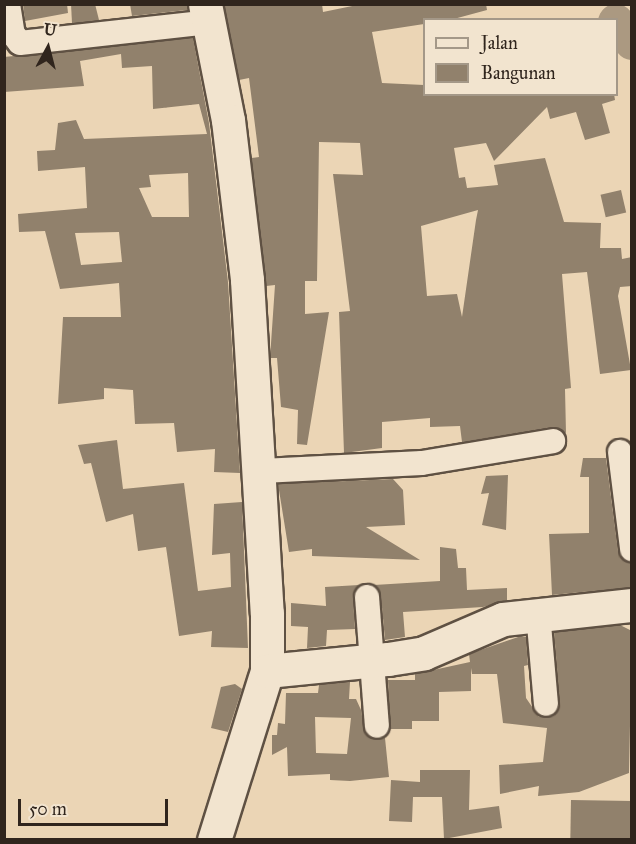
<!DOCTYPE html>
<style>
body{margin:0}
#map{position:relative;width:636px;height:844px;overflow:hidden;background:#ebd5b5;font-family:"IM FELL Great Primer",serif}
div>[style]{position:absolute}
.river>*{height:36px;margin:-18px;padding:0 18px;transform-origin:18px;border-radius:18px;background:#ab9981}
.building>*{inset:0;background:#91816c;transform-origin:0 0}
.roads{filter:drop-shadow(2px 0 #5f5143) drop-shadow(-2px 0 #5f5143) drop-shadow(0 2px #5f5143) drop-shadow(0 -2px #5f5143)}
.street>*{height:24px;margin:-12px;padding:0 12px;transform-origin:12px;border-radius:12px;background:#f2e4cf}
.secondary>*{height:33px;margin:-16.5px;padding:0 16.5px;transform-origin:16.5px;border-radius:16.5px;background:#f2e4cf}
span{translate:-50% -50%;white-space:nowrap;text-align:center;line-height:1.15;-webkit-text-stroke:4.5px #f2e4cf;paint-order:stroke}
.frame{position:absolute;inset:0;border:6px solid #30251d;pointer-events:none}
.legend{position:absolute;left:423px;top:18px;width:195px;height:78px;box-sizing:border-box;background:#f2e4cf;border:2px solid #a49888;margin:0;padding:8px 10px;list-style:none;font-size:18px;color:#30251d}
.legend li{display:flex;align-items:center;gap:12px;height:30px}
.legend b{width:30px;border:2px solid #a49888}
.north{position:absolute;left:18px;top:18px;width:60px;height:60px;-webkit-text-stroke:4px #f2e4cf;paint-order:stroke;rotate:7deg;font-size:16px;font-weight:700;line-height:24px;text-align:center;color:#30251d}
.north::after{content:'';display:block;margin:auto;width:21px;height:27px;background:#30251d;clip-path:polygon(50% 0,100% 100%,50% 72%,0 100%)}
.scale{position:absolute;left:18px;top:799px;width:150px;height:27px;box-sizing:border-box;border:3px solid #30251d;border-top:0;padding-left:8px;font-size:18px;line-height:21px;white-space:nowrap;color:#30251d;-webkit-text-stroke:4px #f2e4cf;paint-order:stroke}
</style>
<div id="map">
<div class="river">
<div style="left:616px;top:22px;width:26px;rotate:51deg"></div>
</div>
<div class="building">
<div style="clip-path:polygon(23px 4px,67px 4px,68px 13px,25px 21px)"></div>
<div style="clip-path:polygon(71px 4px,95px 4px,99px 20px,72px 23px)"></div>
<div style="clip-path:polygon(130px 4px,187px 4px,187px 10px,132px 16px)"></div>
<div style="clip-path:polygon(evenodd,224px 4px,322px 4px,323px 12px,362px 4px,486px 4px,487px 10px,450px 20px,372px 32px,382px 83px,424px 85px,424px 94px,614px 94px,615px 100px,602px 104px,610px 133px,585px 140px,576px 112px,550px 119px,547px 107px,494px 161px,486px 143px,454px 148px,459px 178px,465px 177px,467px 188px,498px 185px,494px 165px,545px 158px,564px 222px,601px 223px,600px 248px,621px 248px,622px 259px,632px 257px,632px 286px,620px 287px,618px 296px,631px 370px,600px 374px,587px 272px,562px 274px,571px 388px,565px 389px,566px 433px,551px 427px,462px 442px,460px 426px,430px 427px,430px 418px,382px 422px,382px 448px,344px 453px,339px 312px,350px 311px,333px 174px,363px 175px,360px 143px,319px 142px,317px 281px,305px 281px,305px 314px,329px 312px,307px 445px,297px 444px,298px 410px,281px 407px,277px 358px,270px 358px,275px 285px,266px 286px,251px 158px,259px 157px,249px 78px,239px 80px,224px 4px,478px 210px,476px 220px,462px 317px,457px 294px,427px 296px,421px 226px,478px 210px)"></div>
<div style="clip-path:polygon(evenodd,193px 38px,209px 123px,228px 282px,240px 473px,214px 472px,215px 449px,177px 452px,174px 423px,135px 424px,133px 390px,104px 388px,104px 399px,58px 404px,63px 317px,121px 317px,119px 283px,60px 289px,45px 231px,19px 232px,18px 214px,87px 208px,85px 167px,38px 171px,37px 151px,55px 150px,58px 123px,76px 120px,84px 139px,207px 134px,199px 104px,153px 109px,152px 66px,122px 68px,121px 54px,80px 61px,84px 86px,4px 92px,4px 57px,193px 38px,188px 173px,189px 217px,152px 217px,139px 188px,151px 187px,149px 175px,188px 173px,193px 38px,119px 232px,122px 262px,81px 265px,75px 233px,119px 232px)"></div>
<div style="left:621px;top:190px;width:23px;height:21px;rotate:77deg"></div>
<div style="clip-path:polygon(117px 440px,123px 489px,184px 483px,198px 591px,231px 587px,230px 553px,212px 555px,214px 504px,242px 502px,248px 648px,211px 647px,212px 631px,179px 636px,166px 547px,138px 551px,133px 514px,106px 522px,91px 463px,84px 464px,78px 445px)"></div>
<div style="clip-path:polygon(583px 458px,606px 458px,618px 551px,632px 563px,632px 587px,552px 595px,549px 534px,589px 533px,589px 477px,580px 477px)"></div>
<div style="clip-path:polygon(508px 475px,506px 530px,482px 525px,489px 493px,481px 494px,486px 476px)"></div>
<div style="clip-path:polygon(393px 479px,403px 490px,405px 525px,366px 527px,420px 560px,312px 556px,312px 549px,289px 552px,278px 484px)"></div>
<div style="clip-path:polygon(440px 547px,456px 549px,458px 568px,466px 568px,467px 590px,507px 588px,507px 600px,483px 607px,403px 612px,405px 637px,385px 640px,381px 596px,374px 585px,440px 581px)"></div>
<div style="clip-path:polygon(359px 585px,353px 598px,355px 629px,327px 630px,326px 646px,307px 648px,308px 627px,291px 626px,291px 603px,326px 606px,325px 587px)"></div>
<div style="clip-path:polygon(620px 625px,632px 631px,629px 773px,579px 792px,538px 796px,539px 786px,500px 794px,499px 765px,543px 762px,547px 728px,503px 723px,497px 674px,472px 674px,471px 668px,471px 691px,439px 692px,439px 721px,412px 721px,412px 729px,390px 729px,388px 680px,415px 680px,415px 674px,470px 662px,469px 654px,521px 636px,526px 637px,528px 665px,524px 666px,526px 698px,539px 717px,554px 716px,560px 703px,554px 632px)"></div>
<div style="clip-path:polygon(evenodd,350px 682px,349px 699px,356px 699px,361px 710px,365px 734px,385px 738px,389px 777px,350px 781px,330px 780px,330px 774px,288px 776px,287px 747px,272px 755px,272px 735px,277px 735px,278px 723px,285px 724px,286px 693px,318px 693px,319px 685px,350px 682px,315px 717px,351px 718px,347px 754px,316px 753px,315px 717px)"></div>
<div style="clip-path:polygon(235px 684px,242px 689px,228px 732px,211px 728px,221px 687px)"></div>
<div style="clip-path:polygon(420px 770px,470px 770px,469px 810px,499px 806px,502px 828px,444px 839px,442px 797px,413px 797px,412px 822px,389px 821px,391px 780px,420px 782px)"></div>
<div style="left:571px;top:800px;width:61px;height:40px;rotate:1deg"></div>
</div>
<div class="roads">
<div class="street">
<div style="left:8px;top:4px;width:30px;rotate:81deg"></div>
<div style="left:13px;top:34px;width:11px;rotate:52deg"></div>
<div style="left:20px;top:43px;width:190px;rotate:-6.3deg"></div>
<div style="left:620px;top:452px;width:98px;rotate:82.9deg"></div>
<div style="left:262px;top:471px;width:160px;rotate:-2.9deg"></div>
<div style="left:422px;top:463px;width:133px;rotate:-9.5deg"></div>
<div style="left:367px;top:597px;width:129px;rotate:85.6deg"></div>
<div style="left:538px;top:613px;width:91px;rotate:85deg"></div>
</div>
<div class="secondary">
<div style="left:205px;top:4px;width:118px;rotate:78.8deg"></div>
<div style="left:228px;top:120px;width:161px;rotate:83.2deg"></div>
<div style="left:247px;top:280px;width:334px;rotate:86.6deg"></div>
<div style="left:267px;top:613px;width:58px;rotate:90deg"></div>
<div style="left:267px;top:671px;width:177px;rotate:107.4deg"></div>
<div style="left:267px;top:671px;width:122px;rotate:-5.7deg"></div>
<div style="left:388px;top:659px;width:36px;rotate:-9deg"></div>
<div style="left:424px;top:653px;width:86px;rotate:-23.3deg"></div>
<div style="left:503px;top:619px;width:130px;rotate:-6.2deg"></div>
</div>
</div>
<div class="frame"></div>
<ul class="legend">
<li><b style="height:8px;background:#f2e4cf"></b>Jalan</li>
<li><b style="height:16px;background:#91816c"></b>Bangunan</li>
</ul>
<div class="north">U</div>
<div class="scale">50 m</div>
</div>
